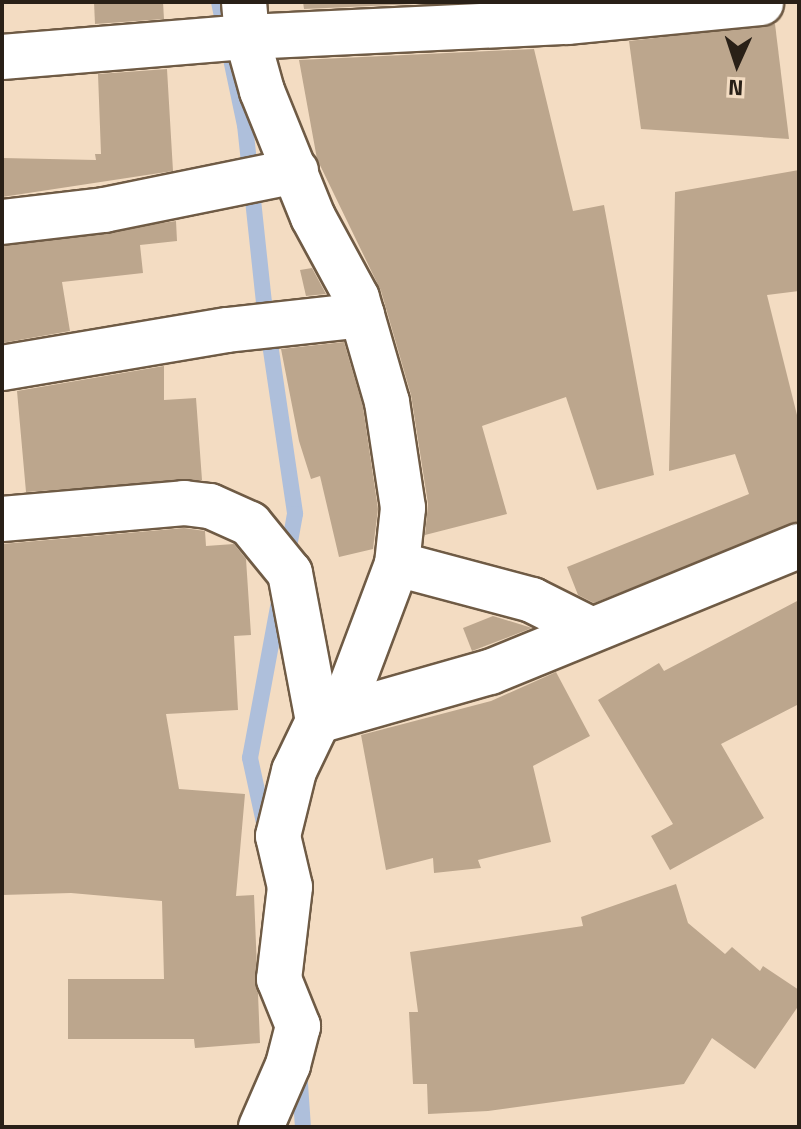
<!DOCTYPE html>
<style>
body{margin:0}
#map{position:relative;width:801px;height:1129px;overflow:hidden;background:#f3dcc2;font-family:"Titillium Web",sans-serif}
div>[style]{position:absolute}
.stream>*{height:16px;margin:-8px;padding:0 8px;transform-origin:8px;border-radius:8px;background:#aebfdb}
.building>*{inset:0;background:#bca68d}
.roads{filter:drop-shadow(2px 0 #6f5b45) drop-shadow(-2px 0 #6f5b45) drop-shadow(0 2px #6f5b45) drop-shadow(0 -2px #6f5b45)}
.minor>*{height:44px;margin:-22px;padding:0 22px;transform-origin:22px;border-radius:22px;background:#fff}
span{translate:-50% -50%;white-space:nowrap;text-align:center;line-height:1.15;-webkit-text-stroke:6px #f3dcc2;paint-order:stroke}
.frame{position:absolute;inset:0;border:4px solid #292017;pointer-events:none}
.north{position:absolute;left:697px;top:24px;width:80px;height:80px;-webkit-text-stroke:6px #f3dcc2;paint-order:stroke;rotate:183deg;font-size:22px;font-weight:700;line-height:32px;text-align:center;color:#292017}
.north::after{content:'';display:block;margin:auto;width:28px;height:36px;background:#292017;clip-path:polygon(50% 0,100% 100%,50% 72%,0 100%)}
</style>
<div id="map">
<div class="stream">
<div style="left:219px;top:2px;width:126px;rotate:78.1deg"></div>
<div style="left:245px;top:125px;width:179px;rotate:83.9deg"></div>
<div style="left:264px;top:303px;width:213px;rotate:81.6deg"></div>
<div style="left:295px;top:514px;width:45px;rotate:100.3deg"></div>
<div style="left:266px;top:832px;width:76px;rotate:-102.2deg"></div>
<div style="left:250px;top:758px;width:165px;rotate:-79.5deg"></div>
<div style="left:299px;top:1069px;width:58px;rotate:86.1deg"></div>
</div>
<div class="building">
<div style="clip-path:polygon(94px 2px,163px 2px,164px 19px,95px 24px)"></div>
<div style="clip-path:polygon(303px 2px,460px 2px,304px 9px)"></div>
<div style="clip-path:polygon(775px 24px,789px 139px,641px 129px,629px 41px)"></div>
<div style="clip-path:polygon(534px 49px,573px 211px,604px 205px,654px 475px,597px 490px,566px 397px,482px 426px,507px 514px,425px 535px,428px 504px,411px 395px,381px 291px,317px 159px,299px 60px)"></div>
<div style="clip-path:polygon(167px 69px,173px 171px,2px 197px,2px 158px,96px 160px,95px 154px,101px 154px,98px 74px)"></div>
<div style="clip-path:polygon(799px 170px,799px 291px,767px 295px,799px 423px,799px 522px,594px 603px,578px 595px,567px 567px,749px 494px,735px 454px,669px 471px,675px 192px)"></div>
<div style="clip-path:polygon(176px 221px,177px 241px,140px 245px,143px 273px,62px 282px,70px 331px,2px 343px,2px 246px)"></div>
<div style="clip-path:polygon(312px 268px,326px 294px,306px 296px,300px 270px)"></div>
<div style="clip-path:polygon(344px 342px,363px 407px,378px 509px,373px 549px,339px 557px,320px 476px,311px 479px,299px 441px,281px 349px)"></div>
<div style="clip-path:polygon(164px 366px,164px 400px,196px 398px,202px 480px,26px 492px,17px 391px)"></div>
<div style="clip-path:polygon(184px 528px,205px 531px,206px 546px,234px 544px,246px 559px,251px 635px,234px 636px,238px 710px,166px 714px,179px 789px,245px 794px,236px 896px,254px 895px,260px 1043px,195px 1048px,194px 1039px,68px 1039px,68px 979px,164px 979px,162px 901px,71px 893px,2px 895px,2px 544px)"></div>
<div style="clip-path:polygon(799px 600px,799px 704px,721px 744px,764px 818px,670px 870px,651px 836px,673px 824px,598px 700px,659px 663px,664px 671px)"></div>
<div style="clip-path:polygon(493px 616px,532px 628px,472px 651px,463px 628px)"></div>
<div style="clip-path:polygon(556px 672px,590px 736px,533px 766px,551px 842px,478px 860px,481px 868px,434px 873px,433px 858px,386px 870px,361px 735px,491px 701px)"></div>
<div style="clip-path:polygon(676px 884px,688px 923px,725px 954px,732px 947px,760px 971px,763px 966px,799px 990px,799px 1005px,755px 1069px,712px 1038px,684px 1084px,488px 1111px,428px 1114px,427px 1084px,413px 1084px,409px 1012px,418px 1012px,410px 952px,583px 926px,581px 917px)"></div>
</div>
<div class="roads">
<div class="minor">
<div style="left:244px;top:2px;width:35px;rotate:85deg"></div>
<div style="left:247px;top:37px;width:56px;rotate:74.5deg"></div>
<div style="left:262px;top:91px;width:136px;rotate:68deg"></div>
<div style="left:313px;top:217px;width:92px;rotate:61.5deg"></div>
<div style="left:357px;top:298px;width:108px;rotate:73.9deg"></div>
<div style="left:387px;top:402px;width:107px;rotate:81.4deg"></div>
<div style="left:403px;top:508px;width:56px;rotate:96.1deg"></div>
<div style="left:397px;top:564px;width:159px;rotate:110.6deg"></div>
<div style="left:2px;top:57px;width:246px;rotate:-4.7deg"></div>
<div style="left:247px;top:37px;width:321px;rotate:-2.7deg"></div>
<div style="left:568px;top:22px;width:194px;rotate:-5.6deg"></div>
<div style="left:2px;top:222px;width:103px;rotate:-6.7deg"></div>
<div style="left:104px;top:210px;width:196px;rotate:-11.5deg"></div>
<div style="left:2px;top:368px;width:228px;rotate:-9.6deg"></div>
<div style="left:227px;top:330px;width:136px;rotate:-6.3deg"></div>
<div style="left:2px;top:519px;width:183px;rotate:-5deg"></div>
<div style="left:184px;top:503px;width:26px;rotate:7deg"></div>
<div style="left:210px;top:506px;width:44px;rotate:24.2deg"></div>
<div style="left:250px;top:524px;width:63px;rotate:50.8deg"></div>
<div style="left:290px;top:573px;width:151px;rotate:79.3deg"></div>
<div style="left:318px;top:721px;width:55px;rotate:115.6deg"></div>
<div style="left:294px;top:771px;width:67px;rotate:103.8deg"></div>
<div style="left:278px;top:836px;width:52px;rotate:76.8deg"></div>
<div style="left:290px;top:887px;width:93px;rotate:96.8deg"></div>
<div style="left:279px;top:979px;width:51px;rotate:68deg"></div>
<div style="left:298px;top:1026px;width:40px;rotate:104.4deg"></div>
<div style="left:288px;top:1065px;width:68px;rotate:113.5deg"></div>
<div style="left:397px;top:564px;width:140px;rotate:14.9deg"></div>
<div style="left:532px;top:600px;width:63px;rotate:26.6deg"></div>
<div style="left:321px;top:720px;width:176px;rotate:-15.9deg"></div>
<div style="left:490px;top:672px;width:334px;rotate:-22.2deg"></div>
</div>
</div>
<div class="frame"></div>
<div class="north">N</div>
</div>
